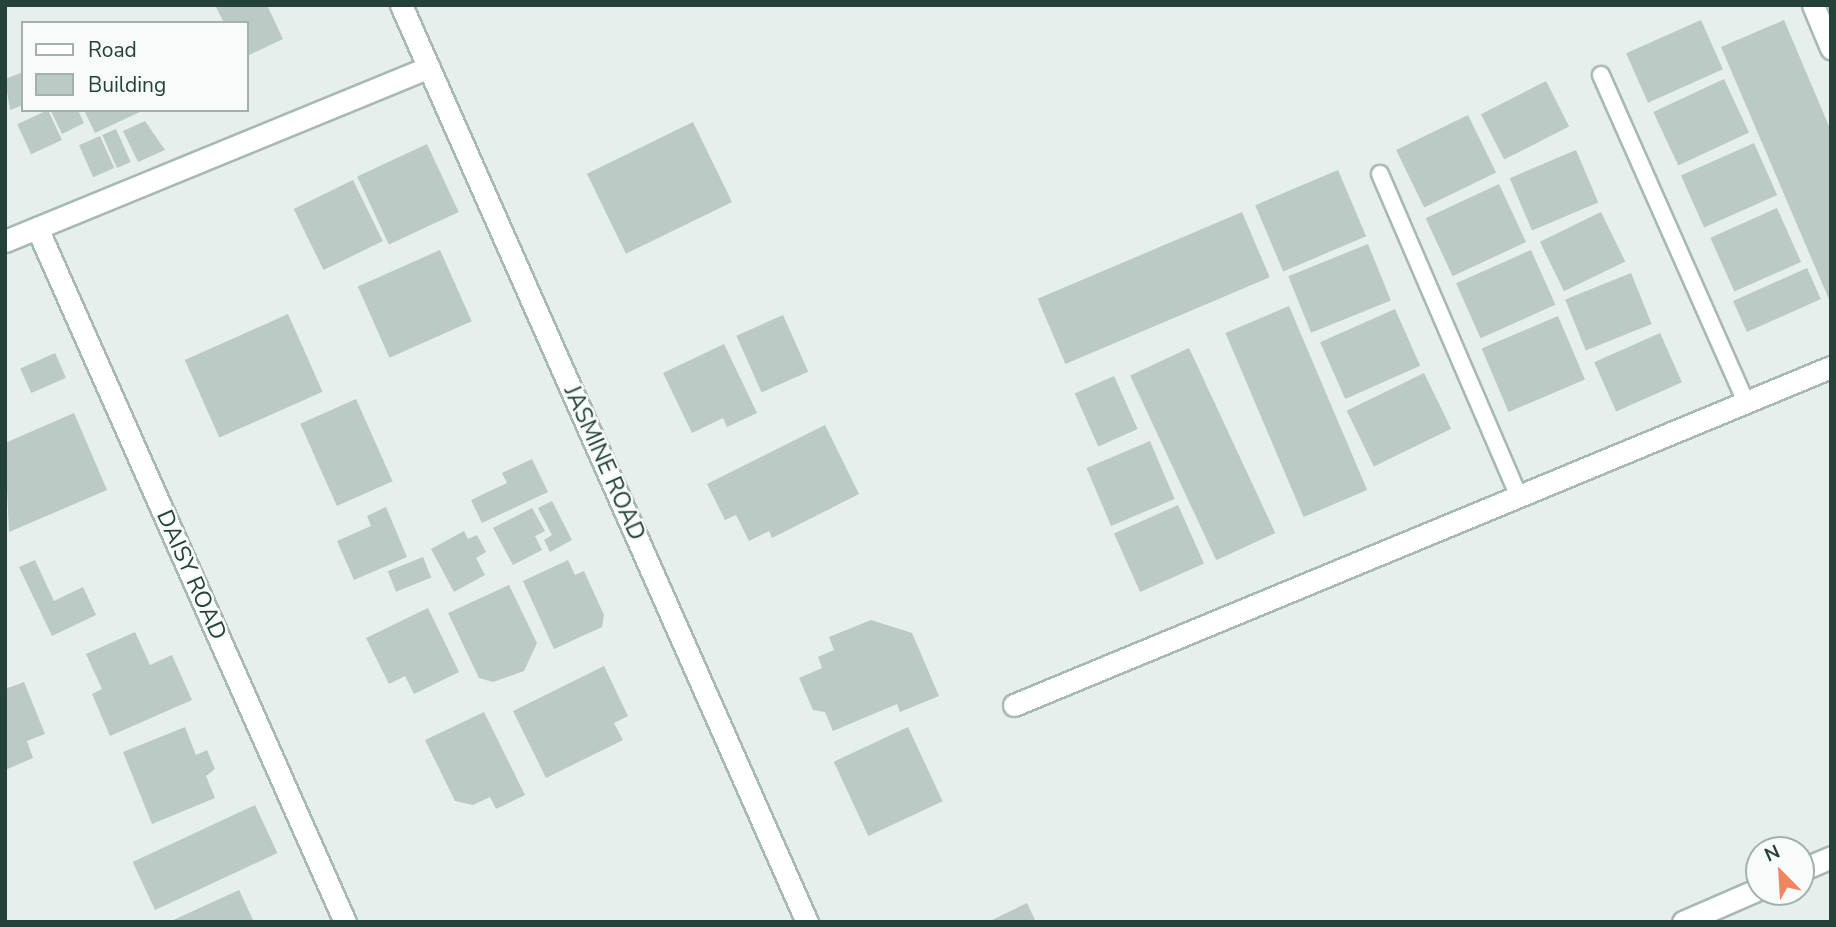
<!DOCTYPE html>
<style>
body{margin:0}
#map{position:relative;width:1836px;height:927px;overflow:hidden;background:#e6efeb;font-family:"Nunito Sans",sans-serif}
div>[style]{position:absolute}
.building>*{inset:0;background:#bbcac4;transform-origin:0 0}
.roads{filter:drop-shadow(2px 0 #a8b8b2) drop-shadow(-2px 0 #a8b8b2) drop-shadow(0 2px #a8b8b2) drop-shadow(0 -2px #a8b8b2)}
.service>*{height:16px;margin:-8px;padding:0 8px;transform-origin:8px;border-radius:8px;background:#fff}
.minor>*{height:21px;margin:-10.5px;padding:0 10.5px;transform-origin:10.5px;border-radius:10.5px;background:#fff}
span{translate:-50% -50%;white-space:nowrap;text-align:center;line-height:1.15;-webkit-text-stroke:5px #f7fbf9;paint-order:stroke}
.street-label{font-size:23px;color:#24423a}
.frame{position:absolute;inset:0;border:7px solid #24423a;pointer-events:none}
.legend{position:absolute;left:21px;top:21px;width:228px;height:91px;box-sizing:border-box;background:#f7fbf9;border:2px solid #a3b1ad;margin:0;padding:9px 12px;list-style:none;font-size:21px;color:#24423a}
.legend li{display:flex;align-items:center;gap:14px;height:35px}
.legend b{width:35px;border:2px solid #a3b1ad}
.north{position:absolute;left:1745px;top:836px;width:70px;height:70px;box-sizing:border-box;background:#f7fbf9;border:2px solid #a3b1ad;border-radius:50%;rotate:336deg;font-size:19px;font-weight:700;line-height:28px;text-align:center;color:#24423a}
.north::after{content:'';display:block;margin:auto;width:24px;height:32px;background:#f4845f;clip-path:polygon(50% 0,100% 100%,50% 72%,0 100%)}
</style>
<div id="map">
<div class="building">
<div style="clip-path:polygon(215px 5px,267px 5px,283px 39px,247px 56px,247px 23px,224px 23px)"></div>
<div style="left:1701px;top:20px;width:54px;height:82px;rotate:66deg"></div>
<div style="clip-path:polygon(1784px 20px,1831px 131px,1831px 304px,1721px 47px)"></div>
<div style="clip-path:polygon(21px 73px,23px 105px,10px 110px,5px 79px)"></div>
<div style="left:1724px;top:79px;width:59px;height:78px;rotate:65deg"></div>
<div style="left:1546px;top:81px;width:51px;height:73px;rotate:63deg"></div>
<div style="left:48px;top:110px;width:33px;height:34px;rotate:65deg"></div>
<div style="clip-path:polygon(78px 110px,84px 123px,62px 134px,51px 111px)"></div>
<div style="clip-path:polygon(84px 110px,144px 110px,95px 133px)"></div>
<div style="left:1468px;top:115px;width:64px;height:80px;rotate:64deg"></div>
<div style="clip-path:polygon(145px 121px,165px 150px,138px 162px,123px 131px)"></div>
<div style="left:693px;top:122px;width:89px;height:118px;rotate:64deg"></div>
<div style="left:116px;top:129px;width:36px;height:15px;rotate:66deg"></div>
<div style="left:100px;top:136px;width:35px;height:23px;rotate:66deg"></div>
<div style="left:1754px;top:143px;width:57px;height:80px;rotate:66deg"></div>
<div style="left:427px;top:144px;width:75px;height:77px;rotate:65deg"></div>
<div style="left:1576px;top:150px;width:57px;height:72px;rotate:67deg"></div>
<div style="left:1338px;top:170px;width:72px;height:90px;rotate:67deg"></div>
<div style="left:353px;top:180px;width:68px;height:66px;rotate:64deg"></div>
<div style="left:1499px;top:184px;width:64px;height:81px;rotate:65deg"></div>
<div style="left:1777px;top:208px;width:59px;height:73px;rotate:66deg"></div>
<div style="left:1242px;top:212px;width:71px;height:222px;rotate:67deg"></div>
<div style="left:1601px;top:212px;width:55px;height:68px;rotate:64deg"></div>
<div style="left:1368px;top:244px;width:61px;height:86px;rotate:68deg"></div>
<div style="left:440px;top:250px;width:78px;height:90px;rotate:66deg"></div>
<div style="left:1531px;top:250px;width:60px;height:82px;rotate:66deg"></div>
<div style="left:1807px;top:268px;width:34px;height:81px;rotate:66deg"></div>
<div style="left:1631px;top:273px;width:55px;height:71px;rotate:68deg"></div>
<div style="left:1289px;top:306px;width:200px;height:69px;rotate:67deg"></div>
<div style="left:1395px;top:309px;width:62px;height:82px;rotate:66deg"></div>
<div style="left:288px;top:314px;width:85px;height:113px;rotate:66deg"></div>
<div style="left:783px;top:315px;width:62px;height:51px;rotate:66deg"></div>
<div style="left:1558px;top:316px;width:69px;height:83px;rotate:67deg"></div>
<div style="left:1660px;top:333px;width:54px;height:72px;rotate:66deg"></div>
<div style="clip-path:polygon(724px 344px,757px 413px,727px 427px,723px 418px,692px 433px,663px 373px)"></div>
<div style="left:1189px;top:348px;width:204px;height:65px;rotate:65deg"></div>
<div style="left:55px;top:353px;width:27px;height:38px;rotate:66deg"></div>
<div style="left:1424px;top:373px;width:62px;height:86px;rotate:64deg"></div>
<div style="left:1114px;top:376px;width:58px;height:43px;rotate:66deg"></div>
<div style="left:356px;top:399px;width:90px;height:61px;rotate:66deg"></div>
<div style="clip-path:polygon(74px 413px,107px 490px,9px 532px,5px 443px)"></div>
<div style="clip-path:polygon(825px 425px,859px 494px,772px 538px,769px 531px,749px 541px,736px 515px,725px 520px,707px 484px)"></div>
<div style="left:1150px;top:441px;width:63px;height:69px;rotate:67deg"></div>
<div style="clip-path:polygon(532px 459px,548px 492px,482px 523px,471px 500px,507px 483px,502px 473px)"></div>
<div style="clip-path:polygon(552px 501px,572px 540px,550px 552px,544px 540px,552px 535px,538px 508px)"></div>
<div style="left:1178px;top:505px;width:64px;height:70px;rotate:66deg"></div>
<div style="clip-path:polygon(386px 507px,407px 557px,354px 580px,337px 541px,371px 526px,367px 516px)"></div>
<div style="clip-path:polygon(532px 508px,545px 531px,535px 536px,542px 550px,513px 565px,493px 528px)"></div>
<div style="clip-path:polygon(464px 531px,468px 539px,477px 535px,486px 552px,476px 558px,485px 575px,454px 592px,431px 549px)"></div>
<div style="left:423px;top:557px;width:22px;height:38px;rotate:68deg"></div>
<div style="clip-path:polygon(35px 560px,54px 601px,83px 587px,96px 615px,52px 636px,19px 567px)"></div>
<div style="clip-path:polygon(568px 560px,575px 575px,584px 571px,604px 615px,602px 627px,554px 649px,523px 581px)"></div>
<div style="clip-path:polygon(509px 585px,537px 643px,524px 671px,493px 682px,479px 678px,448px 613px)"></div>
<div style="clip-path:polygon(428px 608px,459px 672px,414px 694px,405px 676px,389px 684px,366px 638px)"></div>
<div style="clip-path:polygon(871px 620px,912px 633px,939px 696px,900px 712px,897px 704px,833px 731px,825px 712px,813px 710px,799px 678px,822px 668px,818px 657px,834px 650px,829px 637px)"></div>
<div style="clip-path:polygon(135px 632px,150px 665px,172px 655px,192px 700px,110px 736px,92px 694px,102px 689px,86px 654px)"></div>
<div style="clip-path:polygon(604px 666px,628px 716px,614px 723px,623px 740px,546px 778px,513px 711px)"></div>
<div style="clip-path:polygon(24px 682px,45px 734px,27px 741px,33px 758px,5px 770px,5px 689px)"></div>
<div style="clip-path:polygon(484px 712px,525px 795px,496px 809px,490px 797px,473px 805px,455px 801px,425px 740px)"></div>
<div style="clip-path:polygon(185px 727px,196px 755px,207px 750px,215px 769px,206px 776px,215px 798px,152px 824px,123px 752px)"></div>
<div style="left:908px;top:727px;width:82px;height:82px;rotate:65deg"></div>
<div style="left:255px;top:805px;width:53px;height:135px;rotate:65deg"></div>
<div style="clip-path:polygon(239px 890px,254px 922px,169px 922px)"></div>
<div style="clip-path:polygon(1027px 903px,1036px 922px,988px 922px)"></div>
</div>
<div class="roads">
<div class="service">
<div style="left:1601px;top:75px;width:358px;rotate:66.1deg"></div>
<div style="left:1380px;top:174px;width:351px;rotate:66.7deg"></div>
</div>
<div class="minor">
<div style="left:401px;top:5px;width:1003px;rotate:66.12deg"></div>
<div style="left:1813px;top:5px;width:47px;rotate:67.3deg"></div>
<div style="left:37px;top:228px;width:759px;rotate:66.07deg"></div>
<div style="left:5px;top:241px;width:458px;rotate:-22.3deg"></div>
<div style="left:1014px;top:705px;width:884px;rotate:-22.48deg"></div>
<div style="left:1801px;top:870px;width:33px;rotate:-23deg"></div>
<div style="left:1683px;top:922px;width:83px;rotate:-23.5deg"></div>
</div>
</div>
<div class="street-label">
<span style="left:604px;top:463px;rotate:66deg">JASMINE ROAD</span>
<span style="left:191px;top:575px;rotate:66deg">DAISY ROAD</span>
</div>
<div class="frame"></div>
<ul class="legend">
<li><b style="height:9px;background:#fff"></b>Road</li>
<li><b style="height:19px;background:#bbcac4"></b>Building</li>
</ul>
<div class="north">N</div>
</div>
